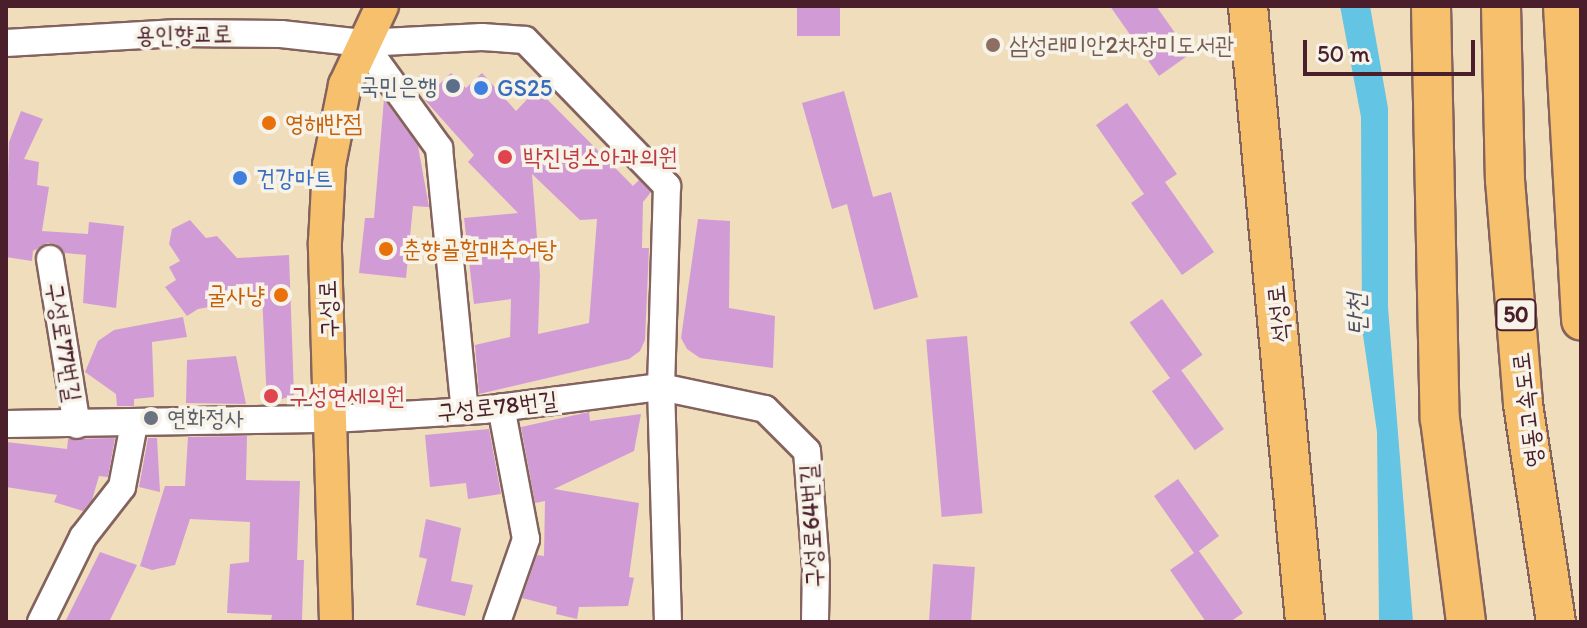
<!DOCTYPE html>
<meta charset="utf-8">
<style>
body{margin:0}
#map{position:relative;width:1587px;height:628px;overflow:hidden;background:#efddbc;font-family:Itim,"Poor Story",sans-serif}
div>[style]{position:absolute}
.water>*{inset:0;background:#64c4e3}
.building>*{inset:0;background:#d19cd5;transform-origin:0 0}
.roads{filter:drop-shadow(2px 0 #84625e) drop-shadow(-2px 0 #84625e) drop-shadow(0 2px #84625e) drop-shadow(0 -2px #84625e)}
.minor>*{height:26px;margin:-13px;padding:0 13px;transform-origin:13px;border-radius:13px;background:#fff}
.major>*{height:32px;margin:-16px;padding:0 16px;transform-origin:16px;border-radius:16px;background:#f7c06c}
.highway>*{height:38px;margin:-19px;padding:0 19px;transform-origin:19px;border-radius:19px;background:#f7c06c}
.dots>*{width:22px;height:22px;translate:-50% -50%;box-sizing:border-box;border:4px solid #f7f3e8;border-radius:50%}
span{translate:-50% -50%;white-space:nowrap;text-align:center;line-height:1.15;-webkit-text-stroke:7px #f7f3e8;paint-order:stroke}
.shield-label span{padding:2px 6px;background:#f7f3e8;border:2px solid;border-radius:6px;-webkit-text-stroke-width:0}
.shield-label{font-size:22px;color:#4a1f2b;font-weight:700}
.street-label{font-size:24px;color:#4a1f2b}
.education-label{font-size:24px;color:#785e54}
.left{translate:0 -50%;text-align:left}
.service-label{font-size:24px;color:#4e5e75}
.right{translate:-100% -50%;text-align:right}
.shop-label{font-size:24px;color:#366cbe}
.food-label{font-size:24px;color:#c56008}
.health-label{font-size:24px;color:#be3a42}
.worship-label{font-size:24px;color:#5b616d}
.water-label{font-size:26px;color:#525162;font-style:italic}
.frame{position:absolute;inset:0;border:8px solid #4a1f2b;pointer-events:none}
.scale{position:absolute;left:1303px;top:40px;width:172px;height:36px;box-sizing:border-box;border:4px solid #4a1f2b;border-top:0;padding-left:10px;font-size:24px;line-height:28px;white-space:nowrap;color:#4a1f2b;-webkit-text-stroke:6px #f7f3e8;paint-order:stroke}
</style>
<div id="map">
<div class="water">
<div style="clip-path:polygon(1340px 6px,1370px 6px,1388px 108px,1388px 307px,1413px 622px,1379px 622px,1377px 432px,1362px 328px,1361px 117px)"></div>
</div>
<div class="building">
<div style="left:797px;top:6px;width:43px;height:30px"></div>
<div style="clip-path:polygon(1110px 6px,1156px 6px,1190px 54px,1159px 76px)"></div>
<div style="clip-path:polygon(evenodd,451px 73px,466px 88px,482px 73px,516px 111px,537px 89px,633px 186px,639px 180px,651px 192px,643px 202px,642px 248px,649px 248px,645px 340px,640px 351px,629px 359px,479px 394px,475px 345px,510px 337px,511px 299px,474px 304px,464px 218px,518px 213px,468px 162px,474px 155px,424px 99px,451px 73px,532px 174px,580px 220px,597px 219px,589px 323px,538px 334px,540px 275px,532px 174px)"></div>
<div style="clip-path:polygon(844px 91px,873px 197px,891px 192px,918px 297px,874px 310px,847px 204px,832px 209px,802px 103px)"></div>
<div style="clip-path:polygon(384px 99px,418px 146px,429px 207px,413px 206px,406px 278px,359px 273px,365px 218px,374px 218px)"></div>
<div style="clip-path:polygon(1127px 103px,1177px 174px,1165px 182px,1214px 252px,1182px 275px,1131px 203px,1144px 194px,1096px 125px)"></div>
<div style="clip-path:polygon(21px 111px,43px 119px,24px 159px,39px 162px,37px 185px,49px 187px,42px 231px,88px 234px,89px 222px,124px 226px,116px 308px,83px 303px,86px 255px,65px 253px,56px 244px,48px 243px,33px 251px,32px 261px,6px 257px,9px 142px)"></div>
<div style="clip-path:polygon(698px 219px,730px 221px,729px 308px,775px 316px,773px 368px,700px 358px,687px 349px,681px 338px)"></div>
<div style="clip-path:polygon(190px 220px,206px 238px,217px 236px,237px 258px,289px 255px,294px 395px,267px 404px,262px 294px,225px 296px,226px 304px,198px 309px,187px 316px,165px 287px,176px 280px,169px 267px,180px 261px,169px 244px,172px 229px)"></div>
<div style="left:1162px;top:299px;width:69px;height:40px;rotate:54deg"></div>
<div style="clip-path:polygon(183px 317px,187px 337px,152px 342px,154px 397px,134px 399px,134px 406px,117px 406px,116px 394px,85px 372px,98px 341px,114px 330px)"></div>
<div style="left:967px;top:336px;width:178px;height:41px;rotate:85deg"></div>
<div style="clip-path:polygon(236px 356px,246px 404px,186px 403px,187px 360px)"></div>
<div style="left:1181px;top:370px;width:73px;height:36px;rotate:54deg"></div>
<div style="clip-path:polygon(589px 412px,590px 421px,641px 414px,634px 451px,554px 489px,639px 503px,629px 577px,634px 578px,628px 606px,579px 607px,577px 619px,556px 614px,557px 607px,522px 598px,537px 555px,544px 556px,545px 501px,535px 503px,521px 427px)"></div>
<div style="clip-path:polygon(489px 429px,501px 494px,468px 499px,466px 483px,430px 487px,425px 435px)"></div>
<div style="clip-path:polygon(247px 436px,246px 480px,300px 481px,297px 560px,304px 560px,302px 620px,271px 621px,272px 615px,227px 613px,230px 564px,249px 562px,250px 522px,190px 519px,175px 565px,152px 570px,140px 566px,165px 486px,185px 486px,188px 437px)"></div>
<div style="clip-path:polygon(115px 438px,108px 477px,99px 476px,92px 500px,83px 511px,54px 502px,57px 495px,6px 487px,6px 442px,67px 449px,68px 439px)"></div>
<div style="clip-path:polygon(148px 438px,157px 438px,160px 492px,139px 487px)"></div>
<div style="clip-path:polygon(1178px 479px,1219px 536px,1199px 551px,1243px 613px,1230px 622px,1206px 622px,1170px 570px,1194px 553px,1154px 496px)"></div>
<div style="clip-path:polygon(426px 519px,461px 528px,451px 581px,473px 585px,465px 616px,416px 605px,427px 559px,419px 557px)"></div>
<div style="clip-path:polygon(100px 552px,137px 565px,109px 622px,65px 622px)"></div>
<div style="left:933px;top:564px;width:42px;height:58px;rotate:4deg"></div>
</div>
<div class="roads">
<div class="minor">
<div style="left:6px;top:43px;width:172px;rotate:-3.3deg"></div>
<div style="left:178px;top:33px;width:103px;rotate:0.6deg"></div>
<div style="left:281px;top:34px;width:82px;rotate:6.3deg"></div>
<div style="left:363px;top:43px;width:119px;rotate:-2.9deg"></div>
<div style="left:482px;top:37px;width:43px;rotate:4deg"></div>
<div style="left:525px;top:40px;width:204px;rotate:45.8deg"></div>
<div style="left:667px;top:186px;width:201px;rotate:91.7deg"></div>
<div style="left:661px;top:387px;width:235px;rotate:88.3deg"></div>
<div style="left:363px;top:43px;width:130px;rotate:54.1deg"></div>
<div style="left:439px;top:148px;width:264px;rotate:84.4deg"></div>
<div style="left:50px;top:259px;width:168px;rotate:80.8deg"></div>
<div style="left:6px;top:424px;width:327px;rotate:-0.9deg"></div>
<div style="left:333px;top:419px;width:150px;rotate:-3.4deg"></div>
<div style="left:483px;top:410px;width:179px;rotate:-7.4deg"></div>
<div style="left:661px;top:387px;width:106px;rotate:11.9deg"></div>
<div style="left:765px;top:409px;width:59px;rotate:45deg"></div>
<div style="left:807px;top:451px;width:117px;rotate:85.6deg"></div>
<div style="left:816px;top:568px;width:54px;rotate:91.1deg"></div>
<div style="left:41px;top:622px;width:95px;rotate:-63.7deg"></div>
<div style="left:83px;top:537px;width:63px;rotate:-52deg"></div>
<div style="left:122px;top:487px;width:64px;rotate:-79.2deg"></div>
<div style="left:497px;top:622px;width:88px;rotate:-70.7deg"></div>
<div style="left:526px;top:539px;width:134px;rotate:-100.7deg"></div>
</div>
<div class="major">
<div style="left:336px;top:622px;width:380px;rotate:-91.7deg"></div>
<div style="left:325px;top:242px;width:77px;rotate:-87deg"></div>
<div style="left:329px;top:165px;width:82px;rotate:-78.7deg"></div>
<div style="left:345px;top:85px;width:87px;rotate:-64.9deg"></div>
</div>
<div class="highway">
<div style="left:1248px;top:6px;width:619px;rotate:84.71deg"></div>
<div style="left:1431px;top:6px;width:413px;rotate:88.8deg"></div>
<div style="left:1440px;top:419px;width:205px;rotate:82.7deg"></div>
<div style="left:1501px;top:6px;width:174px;rotate:88.7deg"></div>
<div style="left:1505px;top:180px;width:225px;rotate:85.4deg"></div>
<div style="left:1523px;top:404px;width:220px;rotate:81.4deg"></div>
<div style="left:1563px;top:6px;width:315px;rotate:86.7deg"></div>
</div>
</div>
<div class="dots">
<div style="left:993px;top:45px;background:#8d6e63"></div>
<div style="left:453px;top:86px;background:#5c6f8a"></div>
<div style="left:481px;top:88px;background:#3f7fe0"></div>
<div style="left:269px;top:123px;background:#e8710a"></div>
<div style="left:505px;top:157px;background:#e0444e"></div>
<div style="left:240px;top:178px;background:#3f7fe0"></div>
<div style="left:386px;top:249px;background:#e8710a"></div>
<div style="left:281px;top:295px;background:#e8710a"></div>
<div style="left:271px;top:396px;background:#e0444e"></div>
<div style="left:151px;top:418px;background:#6b7280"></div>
</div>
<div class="shield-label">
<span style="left:1516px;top:315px">50</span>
</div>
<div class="street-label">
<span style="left:184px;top:34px;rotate:-1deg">용인향교로</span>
<span style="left:328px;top:309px;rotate:-92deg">구성로</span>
<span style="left:1278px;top:314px;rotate:-96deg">석성로</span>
<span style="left:64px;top:342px;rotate:81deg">구성로77번길</span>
<span style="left:497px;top:406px;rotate:-6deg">구성로78번길</span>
<span style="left:1527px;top:410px;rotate:-97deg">영동고속도로</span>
<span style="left:811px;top:526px;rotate:-93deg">구성로64번길</span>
</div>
<div class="education-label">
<span class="left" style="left:1009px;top:45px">삼성래미안2차장미도서관</span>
</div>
<div class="service-label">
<span class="right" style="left:437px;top:86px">국민은행</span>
</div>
<div class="shop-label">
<span class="left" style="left:497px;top:88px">GS25</span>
<span class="left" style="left:256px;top:178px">건강마트</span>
</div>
<div class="food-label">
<span class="left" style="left:285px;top:123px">영해반점</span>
<span class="left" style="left:402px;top:249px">춘향골할매추어탕</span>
<span class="right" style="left:265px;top:295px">굴사냥</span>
</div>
<div class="health-label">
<span class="left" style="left:523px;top:157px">박진녕소아과의원</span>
<span class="left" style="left:289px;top:396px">구성연세의원</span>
</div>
<div class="worship-label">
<span class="left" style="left:167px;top:418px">연화정사</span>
</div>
<div class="water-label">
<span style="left:1357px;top:314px;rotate:-92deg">탄천</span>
</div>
<div class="frame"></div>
<div class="scale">50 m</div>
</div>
